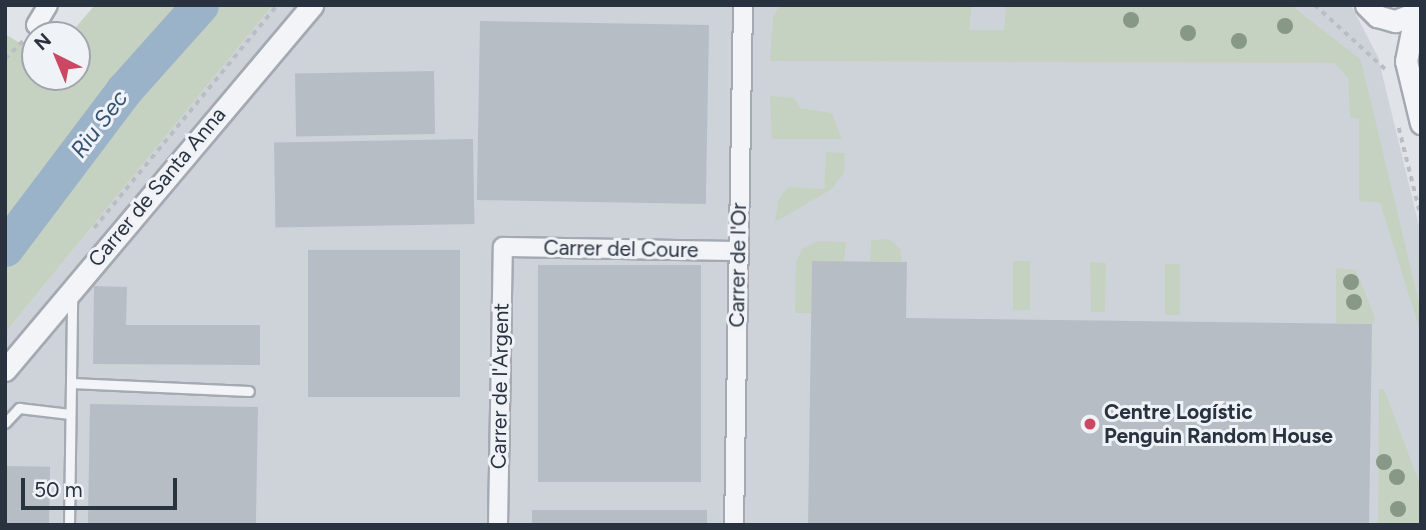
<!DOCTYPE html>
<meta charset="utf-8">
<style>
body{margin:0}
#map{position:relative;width:1426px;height:530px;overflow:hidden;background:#e0e3e8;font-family:Figtree,sans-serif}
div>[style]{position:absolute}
.built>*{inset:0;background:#ced3da}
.green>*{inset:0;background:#c6d2c1;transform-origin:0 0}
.river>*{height:37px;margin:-18.5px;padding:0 18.5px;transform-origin:18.5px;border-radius:18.5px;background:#9bb3c8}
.building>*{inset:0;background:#b7bdc5;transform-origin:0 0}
.path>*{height:3.5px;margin-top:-1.75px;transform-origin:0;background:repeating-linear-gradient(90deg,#babec3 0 5px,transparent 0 10px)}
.roads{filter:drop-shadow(2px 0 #a5aab2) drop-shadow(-2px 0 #a5aab2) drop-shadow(0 2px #a5aab2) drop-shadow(0 -2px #a5aab2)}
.service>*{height:9px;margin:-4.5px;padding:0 4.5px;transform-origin:4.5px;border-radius:4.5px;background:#f2f4f7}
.minor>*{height:18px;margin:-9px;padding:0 9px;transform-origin:9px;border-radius:9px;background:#f2f4f7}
.tertiary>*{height:21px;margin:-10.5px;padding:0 10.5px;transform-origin:10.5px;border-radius:10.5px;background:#f2f4f7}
.trees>*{width:16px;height:16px;margin:-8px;border-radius:50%;background:#879886}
.dots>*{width:19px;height:19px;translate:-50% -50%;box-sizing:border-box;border:4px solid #eff2f6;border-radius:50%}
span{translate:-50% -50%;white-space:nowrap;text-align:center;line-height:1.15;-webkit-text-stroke:6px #eff2f6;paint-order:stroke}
.street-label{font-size:21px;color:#29323f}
.poi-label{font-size:21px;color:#29323f;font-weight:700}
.left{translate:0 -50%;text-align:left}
.water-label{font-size:23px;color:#345372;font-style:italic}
.frame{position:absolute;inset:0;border:7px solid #29323f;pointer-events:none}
.north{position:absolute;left:21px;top:21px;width:70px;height:70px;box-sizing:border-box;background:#eff2f6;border:2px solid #a0a5ad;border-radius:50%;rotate:317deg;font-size:19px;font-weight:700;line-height:28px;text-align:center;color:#29323f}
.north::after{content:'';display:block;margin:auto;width:24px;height:32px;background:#cb4762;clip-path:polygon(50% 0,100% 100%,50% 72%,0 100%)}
.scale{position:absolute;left:21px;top:478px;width:156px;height:32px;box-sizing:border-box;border:4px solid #29323f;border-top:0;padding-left:9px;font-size:21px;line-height:24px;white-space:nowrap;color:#29323f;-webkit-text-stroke:5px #eff2f6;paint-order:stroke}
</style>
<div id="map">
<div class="built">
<div style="clip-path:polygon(273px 5px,1351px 5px,1378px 57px,1421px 234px,1421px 525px,5px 525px,5px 333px)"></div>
</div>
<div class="green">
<div style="clip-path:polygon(95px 5px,273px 5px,5px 333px,5px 34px,35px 52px,35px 77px,77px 77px,77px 35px,69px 35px)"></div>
<div style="clip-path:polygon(780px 5px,972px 5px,969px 30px,1004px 30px,1006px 5px,1291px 5px,1361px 60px,1421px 311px,1421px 334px,1380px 203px,1359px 201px,1359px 119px,1350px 117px,1348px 78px,1334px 63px,770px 61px,773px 17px)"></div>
<div style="clip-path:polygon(770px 96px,794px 98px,800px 108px,832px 113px,842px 139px,772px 139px)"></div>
<div style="clip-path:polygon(826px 152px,845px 153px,844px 173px,832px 189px,775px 222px,778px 201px,788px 187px,824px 189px)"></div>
<div style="clip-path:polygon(889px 239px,900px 248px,902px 262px,870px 261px,871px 240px)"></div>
<div style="clip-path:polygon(818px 241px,846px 242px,844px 261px,812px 261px,811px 313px,795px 313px,796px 262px,802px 249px)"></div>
<div style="left:1030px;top:261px;width:49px;height:17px;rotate:90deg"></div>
<div style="clip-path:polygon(1090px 262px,1106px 263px,1105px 312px,1091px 312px)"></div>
<div style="left:1165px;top:264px;width:15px;height:51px"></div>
<div style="clip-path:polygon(1336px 268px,1356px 270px,1375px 318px,1372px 324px,1336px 323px)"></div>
<div style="clip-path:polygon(1379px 389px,1384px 389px,1421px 487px,1421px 525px,1378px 525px)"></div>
</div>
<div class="river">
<div style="left:5px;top:248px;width:198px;rotate:-53deg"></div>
<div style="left:124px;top:90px;width:114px;rotate:-48.2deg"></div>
</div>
<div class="building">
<div style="left:480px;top:21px;width:229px;height:179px;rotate:1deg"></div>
<div style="left:434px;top:71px;width:63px;height:139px;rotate:89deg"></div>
<div style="left:473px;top:139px;width:85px;height:199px;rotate:89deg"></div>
<div style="left:308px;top:250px;width:152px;height:147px"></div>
<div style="clip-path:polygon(812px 261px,907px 262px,906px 318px,1372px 324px,1369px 525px,808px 525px)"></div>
<div style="left:538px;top:265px;width:163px;height:217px"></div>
<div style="clip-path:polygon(94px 286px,127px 287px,126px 325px,260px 325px,260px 365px,93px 364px)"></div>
<div style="left:90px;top:404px;width:168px;height:121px;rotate:1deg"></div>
<div style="left:5px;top:466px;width:45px;height:59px;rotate:1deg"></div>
<div style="left:707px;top:510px;width:15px;height:175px;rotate:90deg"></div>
</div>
<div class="path">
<div style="left:1315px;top:5px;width:95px;rotate:42.4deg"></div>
<div style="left:5px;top:59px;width:30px;rotate:-45deg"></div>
<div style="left:1399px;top:128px;width:92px;rotate:76.1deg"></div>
<div style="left:94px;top:228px;width:288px;rotate:-50.6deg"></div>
</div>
<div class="roads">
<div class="service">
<div style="left:71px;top:383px;width:178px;rotate:2.6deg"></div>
<div style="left:5px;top:423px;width:21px;rotate:-47deg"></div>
<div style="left:19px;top:408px;width:51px;rotate:6.7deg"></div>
<div style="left:69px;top:525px;width:229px;rotate:-89.2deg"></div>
</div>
<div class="minor">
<div style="left:36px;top:25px;width:23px;rotate:-59deg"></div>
<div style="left:498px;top:525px;width:278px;rotate:-89deg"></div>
<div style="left:503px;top:247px;width:236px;rotate:1deg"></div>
<div style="left:734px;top:525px;width:520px;rotate:-89.01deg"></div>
</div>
<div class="tertiary">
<div style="left:1366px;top:5px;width:16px;rotate:45deg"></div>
<div style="left:1377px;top:16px;width:19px;rotate:16deg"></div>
<div style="left:1395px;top:21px;width:28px;rotate:-21deg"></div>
<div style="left:1415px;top:16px;width:46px;rotate:101.3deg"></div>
<div style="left:1406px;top:61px;width:64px;rotate:76.4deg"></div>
<div style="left:5px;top:370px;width:477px;rotate:-49.9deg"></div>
</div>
</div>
<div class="trees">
<div style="left:1131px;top:20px"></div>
<div style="left:1285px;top:26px"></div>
<div style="left:1188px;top:33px"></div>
<div style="left:1239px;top:41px"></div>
<div style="left:1351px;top:282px"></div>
<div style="left:1354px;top:302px"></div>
<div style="left:1384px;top:462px"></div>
<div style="left:1397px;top:477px"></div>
<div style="left:1398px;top:509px"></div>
</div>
<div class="dots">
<div style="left:1090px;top:424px;background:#cb4762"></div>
</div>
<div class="street-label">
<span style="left:157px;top:187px;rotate:-50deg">Carrer de Santa Anna</span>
<span style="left:621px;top:249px;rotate:1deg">Carrer del Coure</span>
<span style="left:738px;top:265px;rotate:-89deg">Carrer de l'Or</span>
<span style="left:500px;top:386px;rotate:-89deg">Carrer de l'Argent</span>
</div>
<div class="poi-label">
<span class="left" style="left:1104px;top:424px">Centre Logístic<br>Penguin Random House</span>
</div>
<div class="water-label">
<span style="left:99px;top:124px;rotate:-53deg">Riu Sec</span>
</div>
<div class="frame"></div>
<div class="north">N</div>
<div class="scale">50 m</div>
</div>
